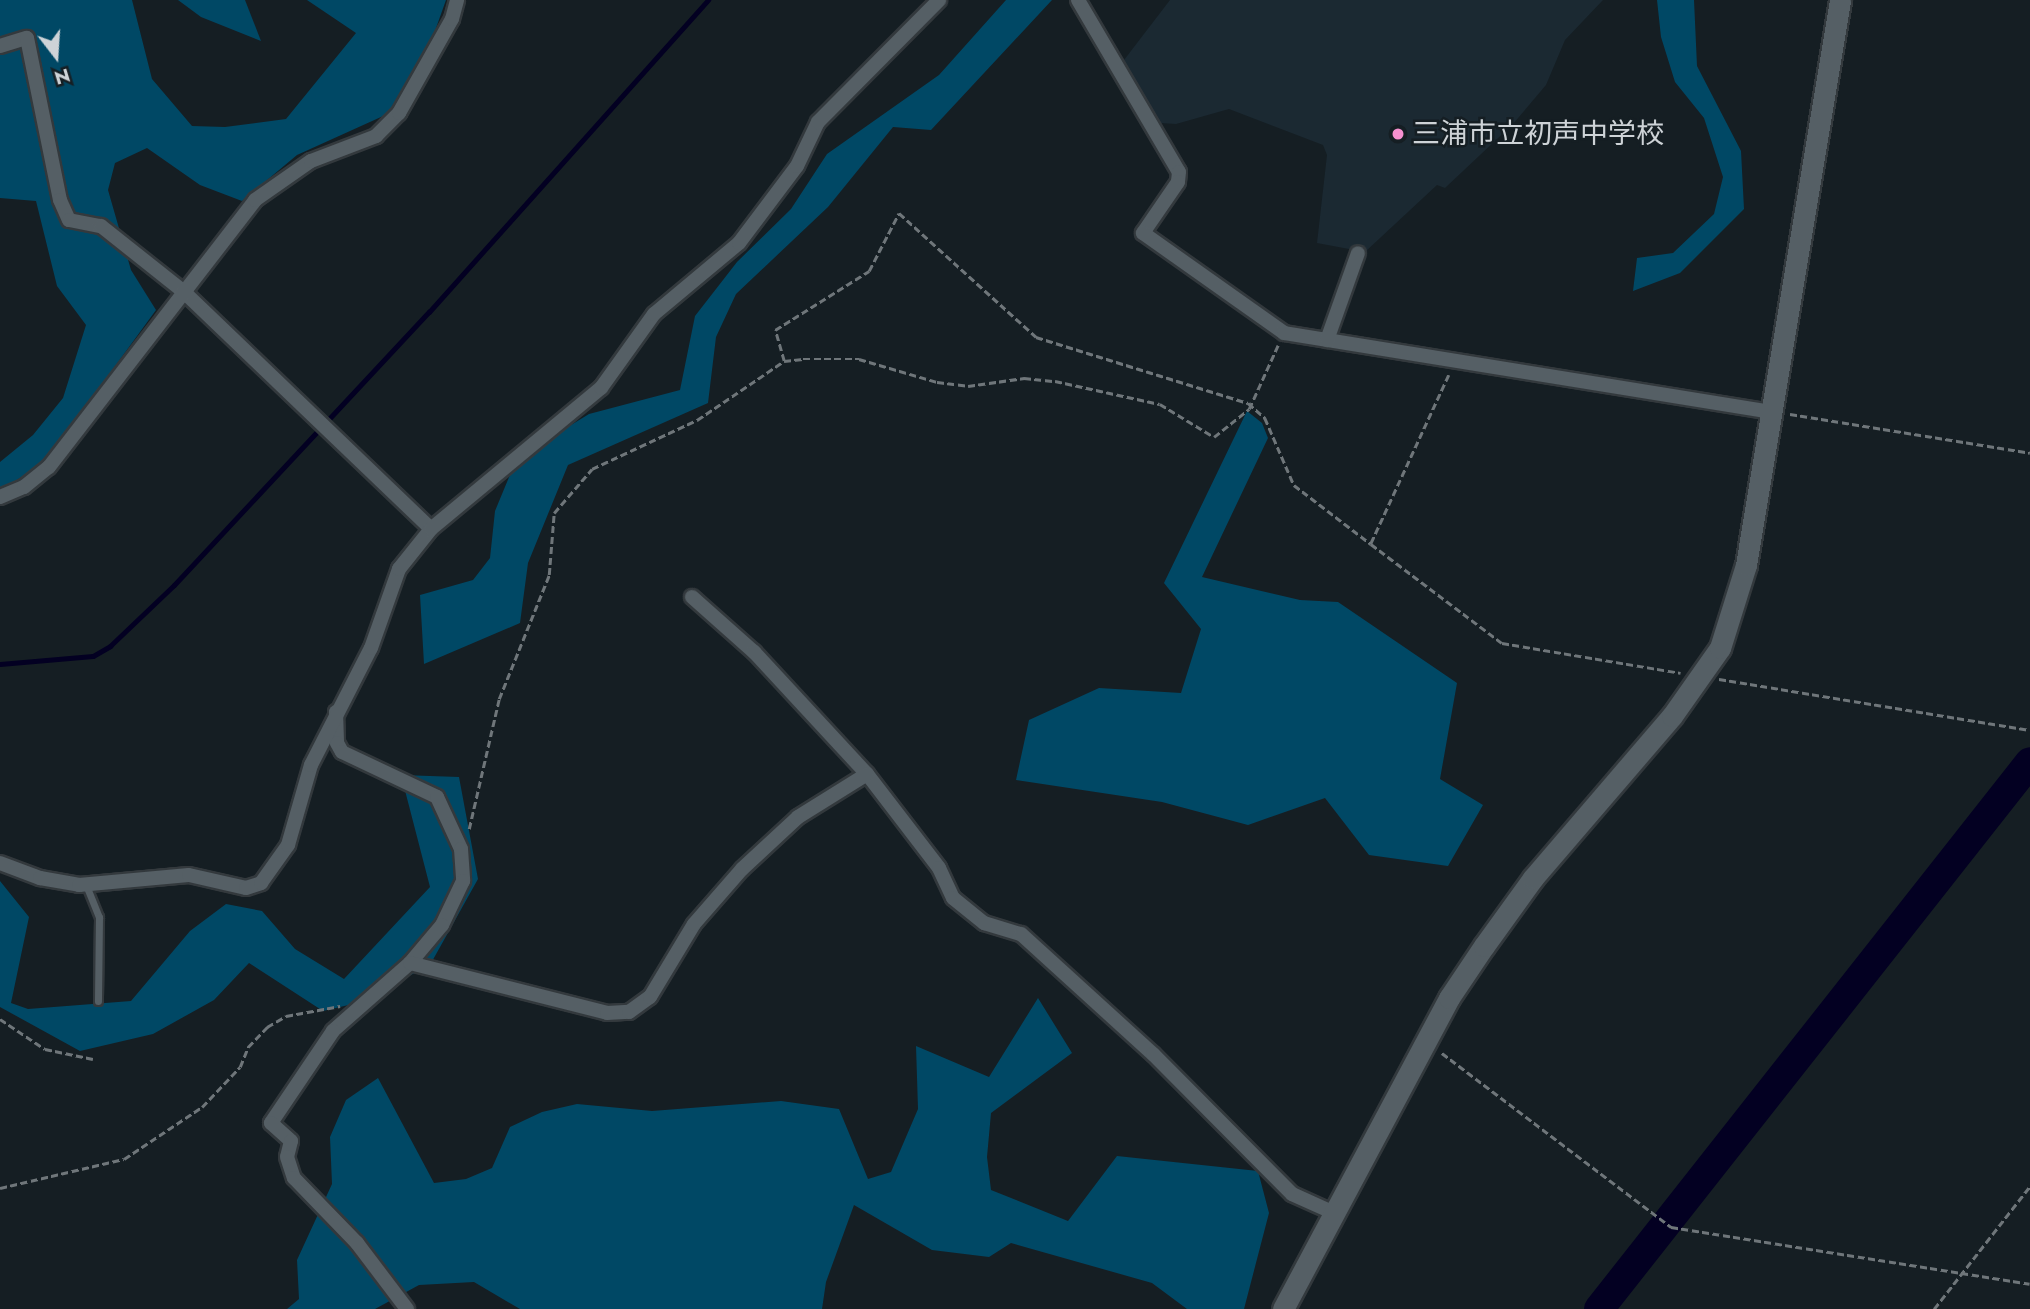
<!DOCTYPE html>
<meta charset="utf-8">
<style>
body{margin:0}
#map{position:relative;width:2030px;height:1309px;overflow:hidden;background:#151e23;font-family:Jost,"Noto Sans JP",sans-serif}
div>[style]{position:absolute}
.built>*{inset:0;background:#1b2932}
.forest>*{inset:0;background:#004865}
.stream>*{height:5px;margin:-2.5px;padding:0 2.5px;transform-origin:2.5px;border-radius:2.5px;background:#030022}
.river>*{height:30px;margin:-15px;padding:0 15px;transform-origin:15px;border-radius:15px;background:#030022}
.path>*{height:2.5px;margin-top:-1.25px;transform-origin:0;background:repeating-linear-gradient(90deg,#6f767a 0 7px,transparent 0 10.5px)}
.roads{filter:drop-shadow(2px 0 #33393d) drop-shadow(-2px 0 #33393d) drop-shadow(0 2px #33393d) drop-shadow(0 -2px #33393d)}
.lane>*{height:7px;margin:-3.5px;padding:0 3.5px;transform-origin:3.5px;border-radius:3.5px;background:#555f65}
.street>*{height:14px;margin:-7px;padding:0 7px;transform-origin:7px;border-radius:7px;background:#555f65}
.secondary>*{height:21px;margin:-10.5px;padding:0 10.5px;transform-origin:10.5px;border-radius:10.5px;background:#555f65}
.dots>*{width:19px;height:19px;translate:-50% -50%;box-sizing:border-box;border:4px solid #151e23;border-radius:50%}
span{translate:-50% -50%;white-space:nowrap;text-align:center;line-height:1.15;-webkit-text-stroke:5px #151e23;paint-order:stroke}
.poi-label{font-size:28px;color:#ced3d7}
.left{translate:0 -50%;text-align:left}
.north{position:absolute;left:21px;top:21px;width:70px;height:70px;-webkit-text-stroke:5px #151e23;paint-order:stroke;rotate:163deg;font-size:19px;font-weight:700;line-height:28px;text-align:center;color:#ced3d7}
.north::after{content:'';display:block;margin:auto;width:24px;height:32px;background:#ced3d7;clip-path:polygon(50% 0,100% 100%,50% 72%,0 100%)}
</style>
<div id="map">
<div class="built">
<div style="clip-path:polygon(1170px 0,1603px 0,1565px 40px,1546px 85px,1513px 124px,1445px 188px,1437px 185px,1365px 252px,1317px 243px,1327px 155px,1323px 145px,1229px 109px,1176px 124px,1160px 123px,1124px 60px)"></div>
</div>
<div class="forest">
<div style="clip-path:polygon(0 0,132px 0,152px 79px,192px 126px,225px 127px,286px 119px,356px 33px,307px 0,446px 0,430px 45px,392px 112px,297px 155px,242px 201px,200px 185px,147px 148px,115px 163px,108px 190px,131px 270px,156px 310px,46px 461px,0 491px,0 462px,33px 435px,63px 398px,86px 325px,57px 286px,36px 201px,0 198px)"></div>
<div style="clip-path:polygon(178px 0,245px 0,261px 41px,201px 17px)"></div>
<div style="clip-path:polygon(1006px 0,1052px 0,931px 130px,893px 127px,828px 207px,736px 294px,716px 337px,708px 403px,568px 465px,528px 563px,520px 623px,424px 664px,420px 595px,473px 580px,490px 558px,495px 511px,517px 458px,589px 414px,680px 390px,695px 316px,737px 262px,791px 209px,827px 154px,939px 75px)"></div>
<div style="clip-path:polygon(1657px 0,1694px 0,1697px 66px,1741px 151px,1744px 209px,1680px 273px,1633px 291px,1637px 258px,1673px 253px,1714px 214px,1723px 177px,1704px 118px,1675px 82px,1661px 37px)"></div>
<div style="clip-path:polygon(1247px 411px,1262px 423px,1268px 438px,1202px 577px,1300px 600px,1338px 602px,1457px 683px,1440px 779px,1483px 805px,1448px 866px,1369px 855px,1325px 798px,1248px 825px,1162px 802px,1016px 780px,1029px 720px,1099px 688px,1181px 693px,1201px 629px,1164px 583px)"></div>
<div style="clip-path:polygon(401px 775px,459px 777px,478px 879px,430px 965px,357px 1003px,323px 1011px,249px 963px,214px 1000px,153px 1034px,80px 1051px,0 1007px,0 881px,29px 917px,11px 1003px,28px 1009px,131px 1001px,190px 931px,226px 904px,262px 911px,295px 949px,344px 979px,430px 887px)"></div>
<div style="clip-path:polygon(1038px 998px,1072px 1053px,991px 1113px,987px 1157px,991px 1190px,1068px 1221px,1117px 1156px,1258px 1171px,1269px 1213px,1244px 1309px,1187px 1309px,1152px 1283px,1011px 1243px,989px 1257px,932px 1250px,854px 1205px,826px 1282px,822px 1309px,520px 1309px,474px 1282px,419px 1285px,375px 1309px,287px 1309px,299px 1299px,297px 1260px,332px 1184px,330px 1137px,346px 1100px,378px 1078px,434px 1183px,466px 1179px,492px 1168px,510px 1127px,542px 1112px,577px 1104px,652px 1111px,781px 1101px,839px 1109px,868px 1179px,891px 1172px,918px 1109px,916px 1046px,989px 1077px)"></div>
</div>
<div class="stream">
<div style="left:0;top:664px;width:93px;rotate:-4.9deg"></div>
<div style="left:93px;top:656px;width:20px;rotate:-30deg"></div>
<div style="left:110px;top:646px;width:88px;rotate:-43.6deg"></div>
<div style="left:174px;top:585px;width:374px;rotate:-47deg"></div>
<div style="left:429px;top:312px;width:419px;rotate:-48.2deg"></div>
</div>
<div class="river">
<div style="left:1599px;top:1309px;width:696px;rotate:-51.76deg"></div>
</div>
<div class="path">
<div style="left:784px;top:361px;width:32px;rotate:-106deg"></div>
<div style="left:775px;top:330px;width:111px;rotate:-32.1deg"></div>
<div style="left:869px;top:271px;width:65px;rotate:-62.7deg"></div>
<div style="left:899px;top:213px;width:185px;rotate:42.1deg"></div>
<div style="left:1036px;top:337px;width:222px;rotate:17.3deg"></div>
<div style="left:1248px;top:403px;width:23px;rotate:41deg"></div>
<div style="left:1265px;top:418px;width:73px;rotate:66.6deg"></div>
<div style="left:1294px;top:485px;width:97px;rotate:37.5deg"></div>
<div style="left:1449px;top:375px;width:186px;rotate:114.8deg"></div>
<div style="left:1371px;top:544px;width:164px;rotate:37.1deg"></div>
<div style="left:1502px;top:643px;width:181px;rotate:9.5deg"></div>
<div style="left:1790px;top:414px;width:243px;rotate:9.2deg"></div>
<div style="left:1719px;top:679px;width:315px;rotate:9.3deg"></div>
<div style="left:469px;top:829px;width:133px;rotate:-77deg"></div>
<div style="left:499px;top:699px;width:134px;rotate:-68deg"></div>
<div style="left:549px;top:575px;width:62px;rotate:-85.4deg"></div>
<div style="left:554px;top:513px;width:58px;rotate:-49.2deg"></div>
<div style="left:592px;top:469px;width:116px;rotate:-25deg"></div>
<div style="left:697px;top:420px;width:105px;rotate:-34.1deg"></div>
<div style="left:784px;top:361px;width:19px;rotate:-6deg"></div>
<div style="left:803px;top:359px;width:56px"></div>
<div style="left:859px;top:359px;width:81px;rotate:16.4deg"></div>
<div style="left:937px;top:382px;width:31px;rotate:7deg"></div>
<div style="left:968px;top:386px;width:57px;rotate:-8.1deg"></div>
<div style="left:1024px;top:378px;width:31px;rotate:6deg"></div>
<div style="left:1055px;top:381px;width:107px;rotate:12.4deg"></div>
<div style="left:1160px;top:404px;width:63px;rotate:31.4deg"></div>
<div style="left:1214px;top:437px;width:45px;rotate:-38.7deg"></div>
<div style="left:1249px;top:409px;width:70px;rotate:-65.6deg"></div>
<div style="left:0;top:1019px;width:54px;rotate:33.7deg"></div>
<div style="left:45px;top:1049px;width:49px;rotate:11.8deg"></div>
<div style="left:1442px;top:1053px;width:288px;rotate:37.2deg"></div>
<div style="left:1671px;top:1227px;width:363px;rotate:9deg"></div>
<div style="left:0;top:1188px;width:127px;rotate:-13.2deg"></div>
<div style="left:124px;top:1159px;width:94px;rotate:-33.7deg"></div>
<div style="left:202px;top:1107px;width:55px;rotate:-46.5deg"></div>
<div style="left:240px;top:1067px;width:22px;rotate:-68deg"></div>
<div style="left:248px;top:1047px;width:28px;rotate:-46deg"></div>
<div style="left:267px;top:1027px;width:22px;rotate:-30deg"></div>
<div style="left:286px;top:1016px;width:55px;rotate:-10.5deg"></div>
<div style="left:1934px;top:1309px;width:156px;rotate:-52deg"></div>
</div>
<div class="roads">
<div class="lane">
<div style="left:86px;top:885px;width:35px;rotate:68deg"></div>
<div style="left:99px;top:917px;width:84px;rotate:90.7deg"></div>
</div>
<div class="street">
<div style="left:1078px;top:0;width:199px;rotate:59.6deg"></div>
<div style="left:1179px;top:172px;width:10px;rotate:96deg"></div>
<div style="left:1178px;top:182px;width:62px;rotate:124.5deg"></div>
<div style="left:1143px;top:233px;width:173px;rotate:35.3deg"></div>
<div style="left:1284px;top:333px;width:494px;rotate:9.2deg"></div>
<div style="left:0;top:46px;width:28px;rotate:-17deg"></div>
<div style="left:27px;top:38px;width:165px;rotate:78.5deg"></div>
<div style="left:60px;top:200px;width:22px;rotate:66deg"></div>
<div style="left:69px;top:220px;width:33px;rotate:11deg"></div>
<div style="left:101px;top:226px;width:106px;rotate:38.5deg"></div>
<div style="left:184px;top:292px;width:342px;rotate:43.8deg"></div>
<div style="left:1327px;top:340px;width:92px;rotate:-70.4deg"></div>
<div style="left:0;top:497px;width:26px;rotate:-23deg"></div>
<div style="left:24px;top:487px;width:32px;rotate:-39deg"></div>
<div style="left:49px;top:467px;width:337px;rotate:-52.3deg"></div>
<div style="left:255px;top:200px;width:68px;rotate:-34.9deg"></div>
<div style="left:311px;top:161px;width:70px;rotate:-21deg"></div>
<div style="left:376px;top:136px;width:33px;rotate:-45deg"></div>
<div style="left:399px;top:113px;width:108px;rotate:-60.6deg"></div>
<div style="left:452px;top:19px;width:20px;rotate:-75deg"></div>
<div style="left:692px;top:597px;width:83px;rotate:41.6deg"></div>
<div style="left:754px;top:652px;width:166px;rotate:47.2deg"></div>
<div style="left:867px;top:774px;width:118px;rotate:52.5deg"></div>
<div style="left:939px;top:868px;width:33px;rotate:65deg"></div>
<div style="left:953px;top:898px;width:40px;rotate:39deg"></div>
<div style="left:984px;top:923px;width:39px;rotate:17deg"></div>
<div style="left:1021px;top:934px;width:178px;rotate:42.3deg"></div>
<div style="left:1153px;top:1054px;width:197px;rotate:45.2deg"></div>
<div style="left:1292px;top:1194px;width:46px;rotate:24.3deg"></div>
<div style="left:336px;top:712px;width:31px;rotate:88deg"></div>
<div style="left:337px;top:743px;width:10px;rotate:61deg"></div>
<div style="left:342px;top:752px;width:105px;rotate:25.3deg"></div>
<div style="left:437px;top:797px;width:57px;rotate:65.2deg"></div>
<div style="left:461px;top:849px;width:32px;rotate:86deg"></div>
<div style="left:463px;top:881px;width:49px;rotate:115.5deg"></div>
<div style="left:442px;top:925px;width:50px;rotate:130.1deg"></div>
<div style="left:410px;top:963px;width:103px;rotate:138.6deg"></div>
<div style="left:333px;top:1031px;width:111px;rotate:124deg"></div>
<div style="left:271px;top:1123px;width:27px;rotate:42deg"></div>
<div style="left:291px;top:1141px;width:16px;rotate:104deg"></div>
<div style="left:287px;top:1157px;width:22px;rotate:72deg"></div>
<div style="left:294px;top:1178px;width:91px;rotate:45.9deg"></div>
<div style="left:357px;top:1243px;width:83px;rotate:52.9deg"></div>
<div style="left:0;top:863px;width:43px;rotate:20.6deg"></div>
<div style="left:40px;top:878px;width:40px;rotate:10deg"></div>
<div style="left:79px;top:885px;width:110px;rotate:-5.2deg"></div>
<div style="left:189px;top:875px;width:58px;rotate:12.8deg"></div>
<div style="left:246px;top:888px;width:16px;rotate:-18deg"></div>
<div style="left:261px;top:883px;width:47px;rotate:-54.6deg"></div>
<div style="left:288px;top:845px;width:83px;rotate:-74deg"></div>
<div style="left:311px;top:765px;width:131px;rotate:-62.9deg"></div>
<div style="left:371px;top:648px;width:84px;rotate:-70.5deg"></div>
<div style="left:399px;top:569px;width:51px;rotate:-51.3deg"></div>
<div style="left:431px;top:529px;width:221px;rotate:-39.7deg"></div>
<div style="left:601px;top:388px;width:91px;rotate:-54.4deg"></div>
<div style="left:654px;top:314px;width:111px;rotate:-39.9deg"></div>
<div style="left:739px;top:243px;width:96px;rotate:-53deg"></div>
<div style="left:797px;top:166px;width:49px;rotate:-64.5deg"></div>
<div style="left:818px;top:122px;width:172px;rotate:-45.2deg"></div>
<div style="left:410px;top:963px;width:203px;rotate:14.2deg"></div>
<div style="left:607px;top:1013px;width:22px;rotate:-3deg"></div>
<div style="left:629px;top:1012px;width:26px;rotate:-36deg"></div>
<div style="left:650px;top:997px;width:85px;rotate:-58.9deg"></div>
<div style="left:694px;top:924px;width:73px;rotate:-48.9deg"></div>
<div style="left:742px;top:869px;width:76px;rotate:-42.9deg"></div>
<div style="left:798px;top:817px;width:81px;rotate:-31.9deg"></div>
</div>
<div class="secondary">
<div style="left:1283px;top:1309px;width:353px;rotate:-61.9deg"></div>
<div style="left:1449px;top:998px;width:63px;rotate:-56.1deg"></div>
<div style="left:1484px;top:946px;width:84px;rotate:-54.2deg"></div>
<div style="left:1533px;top:878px;width:213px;rotate:-49.4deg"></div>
<div style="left:1672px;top:716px;width:83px;rotate:-54.8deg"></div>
<div style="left:1720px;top:648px;width:87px;rotate:-72.6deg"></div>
<div style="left:1746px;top:565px;width:573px;rotate:-80.55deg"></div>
</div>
</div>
<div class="dots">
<div style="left:1398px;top:134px;background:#f690d0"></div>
</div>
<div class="poi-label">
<span class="left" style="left:1412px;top:134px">三浦市立初声中学校</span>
</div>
<div class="north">N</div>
</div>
